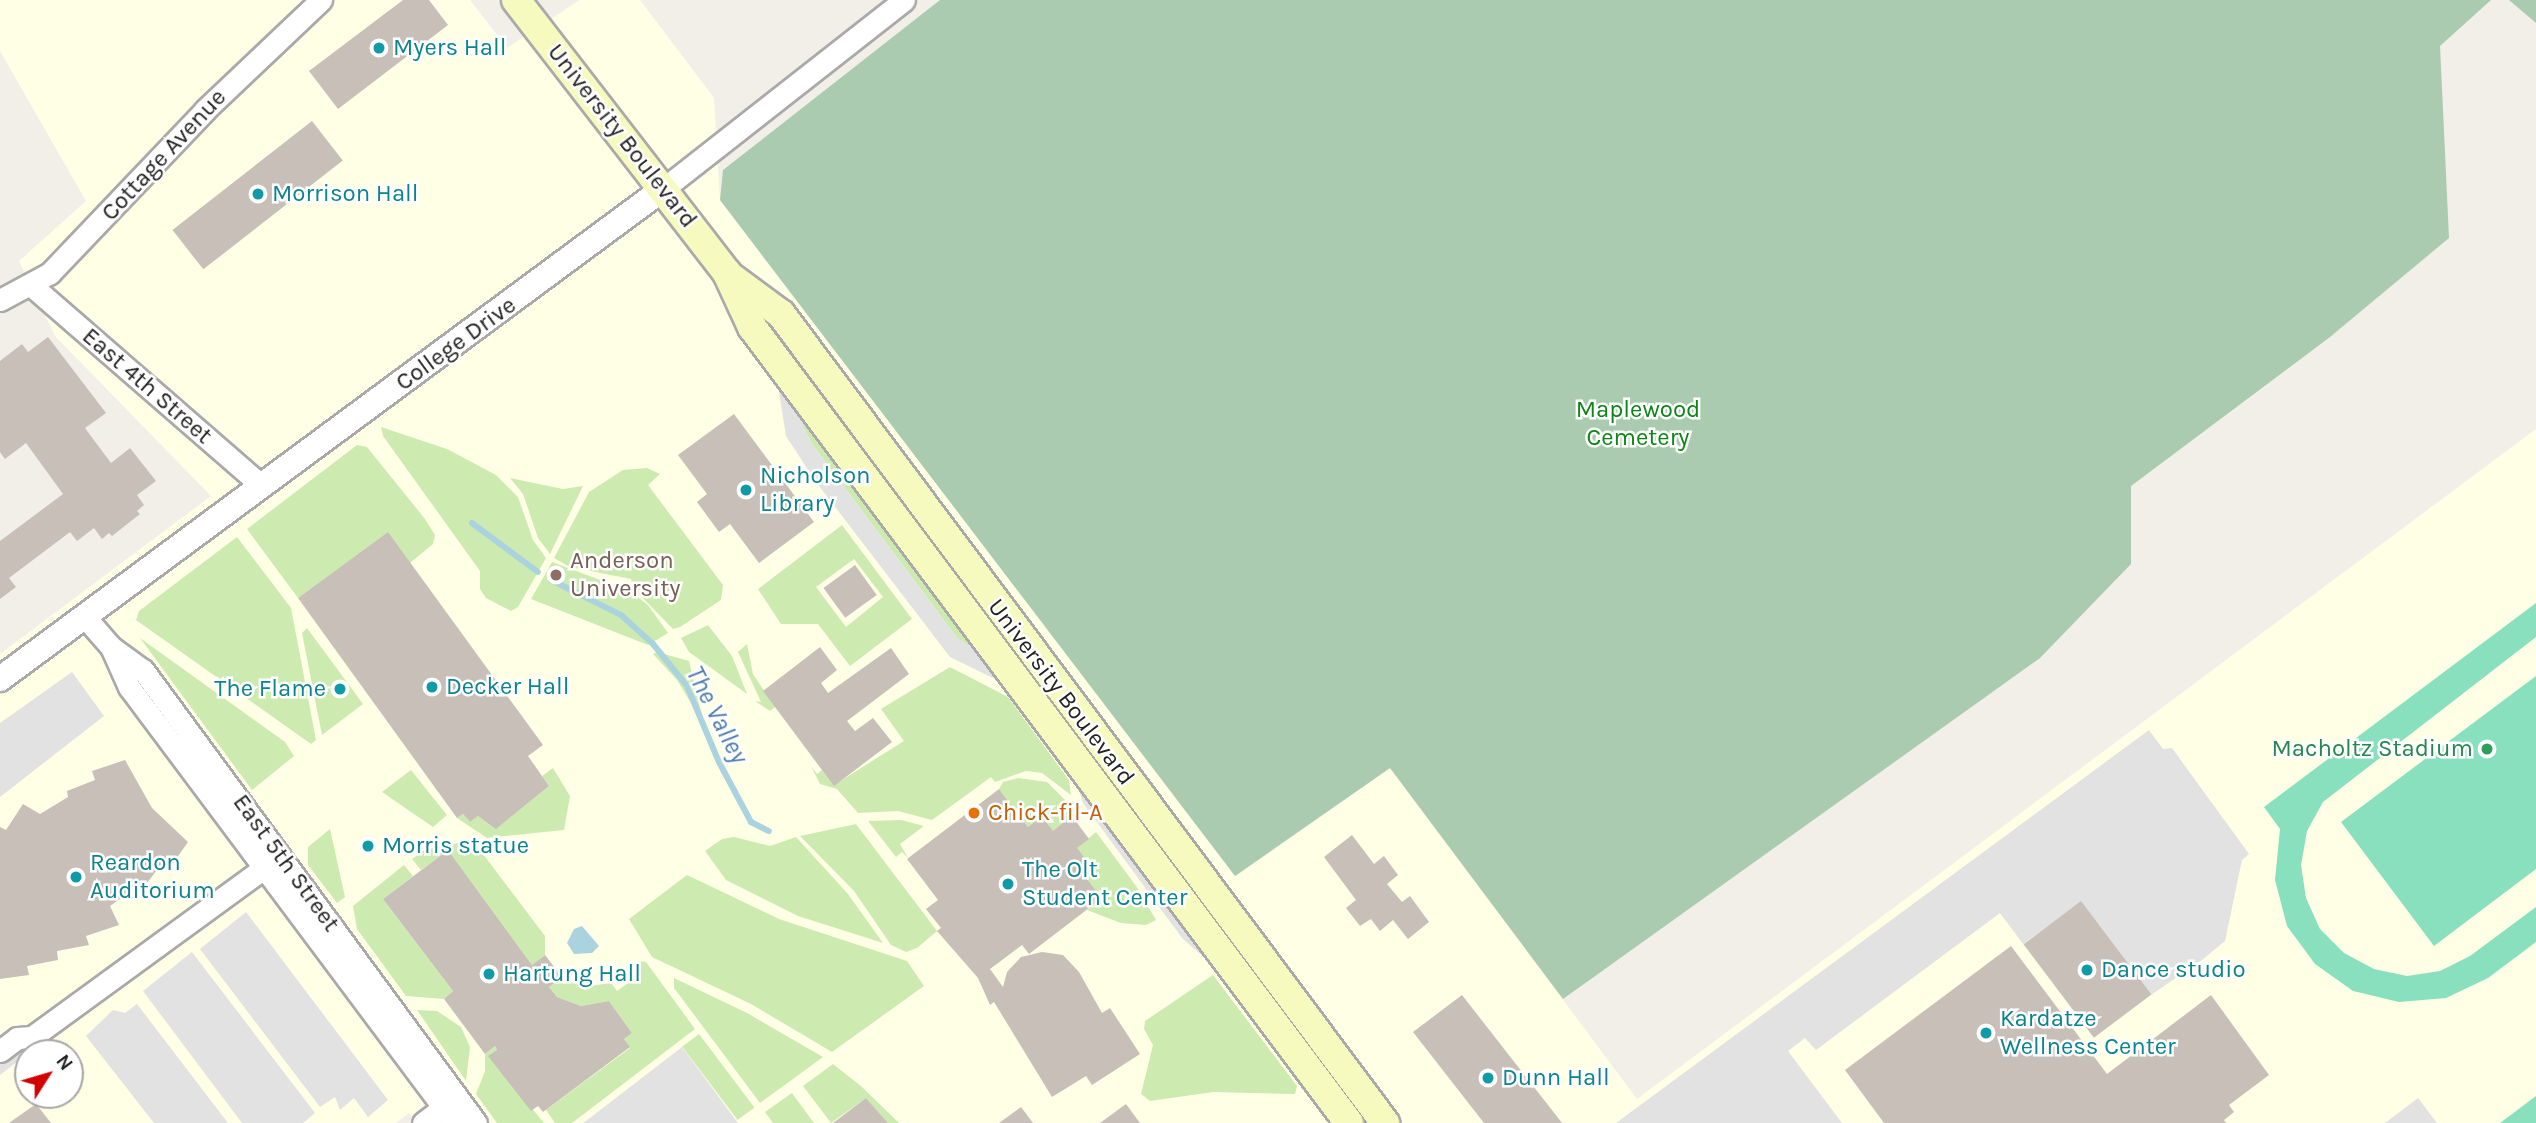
<!DOCTYPE html>
<style>
body{margin:0}
#map{position:relative;width:2536px;height:1123px;overflow:hidden;background:#f2efe9;font-family:Karla,sans-serif}
div>[style]{position:absolute}
.education>*{inset:0;background:#ffffe5}
.grass>*{inset:0;background:#cdebb0;transform-origin:0 0}
.cemetery>*{inset:0;background:#aacbaf}
.pitch>*{inset:0;background:#88e0be}
.parking>*{inset:0;background:#e2e2e2}
.water>*{inset:0;background:#aad3df}
.stream>*{height:6px;margin:-3px;padding:0 3px;transform-origin:3px;border-radius:3px;background:#aad3df}
.building>*{inset:0;background:#c7bfb8;transform-origin:0 0}
.roads{filter:drop-shadow(2px 0 #a9a9a9) drop-shadow(-2px 0 #a9a9a9) drop-shadow(0 2px #a9a9a9) drop-shadow(0 -2px #a9a9a9)}
.minor>*{height:21px;margin:-10.5px;padding:0 10.5px;transform-origin:10.5px;border-radius:10.5px;background:#fff}
.tertiary>*{height:24px;margin:-12px;padding:0 12px;transform-origin:12px;border-radius:12px;background:#fff}
.secondary>*{height:28px;margin:-14px;padding:0 14px;transform-origin:14px;border-radius:14px;background:#f7fabf}
.dots>*{width:19px;height:19px;translate:-50% -50%;box-sizing:border-box;border:4px solid #fff;border-radius:50%}
span{translate:-50% -50%;white-space:nowrap;text-align:center;line-height:1.15;-webkit-text-stroke:5px #fff;paint-order:stroke}
.culture-label{font-size:24px;color:#0d838f}
.left{translate:0 -50%;text-align:left}
.right{translate:-100% -50%;text-align:right}
.street-label{font-size:24px;color:#222}
.park-label{font-size:24px;color:#0c8416}
.education-label{font-size:24px;color:#785e54}
.leisure-label{font-size:24px;color:#27864d}
.food-label{font-size:24px;color:#c56008}
.water-label{font-size:26px;color:#4a7aab;font-style:italic}
.north{position:absolute;left:14px;top:1039px;width:70px;height:70px;box-sizing:border-box;background:#fff;border:2px solid #a7a7a7;border-radius:50%;rotate:53deg;font-size:19px;font-weight:700;line-height:28px;text-align:center;color:#222}
.north::after{content:'';display:block;margin:auto;width:24px;height:32px;background:#d40000;clip-path:polygon(50% 0,100% 100%,50% 72%,0 100%)}
</style>
<div id="map">
<div class="education">
<div style="clip-path:polygon(evenodd,0 0,470px 0,507px 48px,580px 0,640px 0,714px 98px,720px 200px,1236px 876px,1390px 768px,1637px 1099px,2536px 429px,2536px 1123px,416px 1123px,409px 1113px,396px 1123px,0 1123px,0 654px,211px 496px,55px 336px,19px 261px,86px 201px,0 51px,0 0,28px 1053px,70px 1053px,70px 1095px,28px 1095px,28px 1053px)"></div>
</div>
<div class="grass">
<div style="clip-path:polygon(804px 416px,982px 646px,976px 650px,958px 639px,812px 444px,804px 429px)"></div>
<div style="clip-path:polygon(381px 427px,447px 449px,496px 475px,518px 497px,533px 540px,546px 558px,518px 607px,511px 611px,486px 598px,480px 589px,480px 571px,383px 436px)"></div>
<div style="clip-path:polygon(357px 445px,367px 447px,425px 519px,435px 535px,433px 544px,410px 563px,387px 533px,298px 598px,247px 529px)"></div>
<div style="clip-path:polygon(623px 470px,647px 468px,660px 474px,648px 485px,723px 585px,721px 600px,680px 627px,673px 629px,633px 588px,631px 579px,570px 567px,554px 558px,589px 492px)"></div>
<div style="clip-path:polygon(510px 478px,563px 489px,583px 486px,550px 554px,538px 538px,523px 494px)"></div>
<div style="clip-path:polygon(evenodd,842px 525px,912px 619px,850px 666px,818px 624px,781px 624px,758px 589px,842px 525px,854px 559px,883px 597px,846px 627px,816px 587px,854px 559px)"></div>
<div style="clip-path:polygon(237px 537px,291px 608px,316px 740px,311px 744px,136px 620px,139px 611px)"></div>
<div style="clip-path:polygon(552px 562px,630px 591px,648px 605px,668px 633px,648px 645px,531px 599px)"></div>
<div style="clip-path:polygon(708px 625px,732px 656px,747px 694px,689px 652px,681px 638px)"></div>
<div style="clip-path:polygon(307px 628px,363px 704px,322px 735px,302px 633px)"></div>
<div style="clip-path:polygon(140px 638px,285px 742px,294px 756px,252px 790px)"></div>
<div style="clip-path:polygon(747px 644px,753px 674px,775px 707px,770px 711px,755px 701px,761px 702px,738px 652px)"></div>
<div style="clip-path:polygon(657px 652px,689px 661px,704px 724px,677px 680px,653px 654px)"></div>
<div style="clip-path:polygon(950px 667px,1008px 697px,1069px 780px,1071px 795px,1042px 773px,1026px 771px,995px 782px,991px 777px,932px 820px,898px 811px,858px 813px,837px 789px,820px 784px,811px 766px,817px 774px,822px 770px,834px 785px,904px 741px,881px 709px)"></div>
<div style="clip-path:polygon(553px 768px,570px 796px,564px 830px,487px 838px,457px 818px,463px 814px,470px 822px,478px 816px,497px 828px,549px 786px,542px 776px)"></div>
<div style="clip-path:polygon(411px 770px,447px 815px,433px 827px,382px 792px)"></div>
<div style="clip-path:polygon(1018px 778px,1047px 782px,1078px 813px,1053px 831px,1028px 827px,999px 789px,1003px 782px)"></div>
<div style="clip-path:polygon(901px 820px,924px 826px,900px 844px,908px 858px,902px 852px,896px 857px,868px 821px)"></div>
<div style="clip-path:polygon(856px 824px,937px 931px,917px 948px,906px 952px,891px 945px,854px 891px,800px 836px)"></div>
<div style="clip-path:polygon(330px 829px,345px 897px,337px 903px,308px 865px,308px 847px)"></div>
<div style="clip-path:polygon(1096px 832px,1136px 886px,1156px 920px,1146px 925px,1121px 923px,1087px 910px,1102px 898px,1079px 869px,1077px 848px)"></div>
<div style="clip-path:polygon(734px 837px,770px 846px,796px 837px,848px 894px,883px 943px,798px 916px,726px 880px,705px 851px,722px 839px)"></div>
<div style="clip-path:polygon(458px 843px,480px 850px,545px 936px,545px 955px,532px 965px,448px 850px,421px 870px,412px 859px,424px 850px)"></div>
<div style="clip-path:polygon(404px 865px,413px 876px,383px 899px,453px 991px,444px 999px,406px 996px,357px 929px,353px 906px)"></div>
<div style="clip-path:polygon(687px 875px,779px 919px,907px 961px,924px 986px,832px 1052px,751px 1004px,652px 957px,629px 919px)"></div>
<div style="clip-path:polygon(638px 961px,646px 962px,695px 1029px,572px 1123px,555px 1123px,546px 1110px,630px 1048px,624px 1039px,632px 1033px,609px 1001px,581px 1006px,557px 997px,549px 987px,562px 977px,582px 987px,611px 983px,617px 991px,635px 978px,628px 969px)"></div>
<div style="clip-path:polygon(1213px 975px,1297px 1086px,1295px 1094px,1213px 1092px,1150px 1101px,1141px 1094px,1153px 1045px,1144px 1029px,1145px 1021px)"></div>
<div style="clip-path:polygon(674px 978px,747px 1013px,823px 1057px,760px 1103px,674px 988px)"></div>
<div style="clip-path:polygon(417px 1010px,437px 1011px,461px 1027px,470px 1047px,466px 1081px)"></div>
<div style="left:699px;top:1034px;width:92px;height:21px;rotate:53deg"></div>
<div style="clip-path:polygon(495px 1046px,497px 1050px,489px 1056px,544px 1123px,497px 1123px,476px 1094px,485px 1071px,485px 1054px)"></div>
<div style="clip-path:polygon(833px 1064px,862px 1087px,899px 1123px,888px 1123px,866px 1098px,831px 1123px,803px 1086px)"></div>
<div style="clip-path:polygon(792px 1093px,814px 1123px,773px 1123px,765px 1112px)"></div>
</div>
<div class="cemetery">
<div style="clip-path:polygon(940px 0,2491px 0,2440px 46px,2449px 238px,2330px 337px,2131px 486px,2131px 564px,2040px 658px,1563px 999px,1390px 768px,1235px 876px,720px 200px,723px 170px)"></div>
<div style="clip-path:polygon(2509px 0,2536px 0,2536px 23px)"></div>
</div>
<div class="pitch">
<div style="clip-path:polygon(2536px 603px,2536px 637px,2323px 802px,2307px 831px,2301px 865px,2306px 898px,2320px 929px,2344px 953px,2374px 969px,2407px 976px,2440px 971px,2470px 956px,2536px 907px,2536px 942px,2488px 978px,2446px 998px,2399px 1002px,2353px 991px,2315px 964px,2287px 926px,2275px 880px,2280px 829px,2264px 807px)"></div>
<div style="clip-path:polygon(2536px 676px,2536px 869px,2434px 946px,2341px 822px)"></div>
<div style="clip-path:polygon(2536px 1096px,2536px 1123px,2500px 1123px)"></div>
</div>
<div class="parking">
<div style="clip-path:polygon(775px 367px,804px 416px,804px 429px,812px 444px,958px 639px,976px 649px,982px 646px,1005px 684px,950px 657px,816px 482px,786px 436px)"></div>
<div style="clip-path:polygon(72px 672px,104px 716px,0 797px,0 723px)"></div>
<div style="clip-path:polygon(2149px 730px,2163px 749px,2172px 748px,2249px 854px,2242px 860px,2225px 941px,2202px 960px,2151px 995px,2081px 902px,2023px 944px,2000px 913px,1816px 1050px,1805px 1038px,1788px 1051px,1842px 1123px,1616px 1123px)"></div>
<div style="clip-path:polygon(1072px 769px,1224px 975px,1182px 938px,1083px 803px)"></div>
<div style="clip-path:polygon(246px 912px,388px 1100px,368px 1117px,354px 1098px,340px 1110px,335px 1097px,320px 1107px,200px 949px)"></div>
<div style="clip-path:polygon(192px 952px,315px 1113px,303px 1123px,242px 1123px,143px 991px)"></div>
<div style="clip-path:polygon(137px 1004px,228px 1123px,154px 1123px,86px 1036px,113px 1010px,125px 1013px)"></div>
<div style="clip-path:polygon(1px 1039px,31px 1051px,0 1075px,0 1040px)"></div>
<div style="clip-path:polygon(682px 1047px,738px 1123px,583px 1123px,586px 1121px)"></div>
<div style="clip-path:polygon(2418px 1098px,2437px 1123px,2385px 1123px)"></div>
</div>
<div class="water">
<div style="clip-path:polygon(582px 926px,599px 946px,592px 953px,574px 954px,567px 943px,574px 929px)"></div>
</div>
<div class="stream">
<div style="left:472px;top:523px;width:82px;rotate:36.6deg"></div>
<div style="left:551px;top:580px;width:78px;rotate:26.6deg"></div>
<div style="left:621px;top:615px;width:43px;rotate:42.2deg"></div>
<div style="left:653px;top:644px;width:54px;rotate:51deg"></div>
<div style="left:687px;top:686px;width:82px;rotate:67.2deg"></div>
<div style="left:719px;top:762px;width:68px;rotate:61.9deg"></div>
<div style="left:751px;top:822px;width:20px;rotate:27deg"></div>
</div>
<div class="building">
<div style="clip-path:polygon(403px 0,429px 0,448px 25px,338px 109px,309px 71px)"></div>
<div style="left:312px;top:121px;width:50px;height:177px;rotate:52deg"></div>
<div style="clip-path:polygon(48px 337px,106px 413px,85px 428px,111px 463px,130px 448px,156px 481px,137px 495px,144px 505px,137px 511px,140px 514px,112px 536px,109px 533px,102px 539px,94px 528px,77px 541px,70px 532px,9px 578px,16px 587px,0 599px,0 541px,63px 494px,26px 443px,5px 459px,0 452px,0 361px,22px 344px,28px 352px)"></div>
<div style="clip-path:polygon(734px 414px,814px 522px,759px 563px,730px 524px,719px 532px,697px 502px,707px 494px,678px 455px)"></div>
<div style="clip-path:polygon(388px 532px,543px 745px,528px 756px,549px 786px,496px 829px,478px 816px,470px 822px,463px 814px,457px 818px,298px 598px)"></div>
<div style="left:855px;top:565px;width:37px;height:39px;rotate:54deg"></div>
<div style="clip-path:polygon(820px 647px,837px 670px,821px 683px,828px 693px,891px 648px,909px 674px,847px 721px,855px 731px,873px 718px,892px 742px,834px 786px,763px 691px)"></div>
<div style="clip-path:polygon(125px 760px,152px 808px,188px 842px,169px 869px,161px 865px,143px 888px,139px 886px,110px 906px,119px 925px,86px 936px,89px 945px,57px 951px,58px 960px,27px 966px,29px 975px,0 979px,0 827px,6px 830px,23px 804px,40px 814px,68px 797px,67px 791px,95px 780px,92px 771px)"></div>
<div style="clip-path:polygon(999px 789px,1028px 827px,1042px 817px,1053px 831px,1072px 816px,1089px 839px,1077px 848px,1088px 862px,1079px 869px,1102px 898px,1029px 954px,1022px 945px,990px 969px,1003px 987px,1007px 972px,1021px 957px,1042px 952px,1063px 955px,1079px 972px,1102px 1013px,1110px 1008px,1140px 1054px,1092px 1085px,1086px 1076px,1052px 1097px,994px 1002px,990px 1005px,978px 978px,937px 931px,941px 928px,926px 909px,938px 900px,907px 859px)"></div>
<div style="clip-path:polygon(1352px 835px,1374px 864px,1384px 856px,1398px 875px,1387px 884px,1402px 902px,1410px 896px,1429px 922px,1408px 939px,1393px 920px,1380px 931px,1371px 919px,1360px 926px,1346px 908px,1356px 900px,1324px 857px)"></div>
<div style="clip-path:polygon(448px 850px,532px 965px,545px 955px,562px 977px,549px 987px,557px 997px,581px 1006px,609px 1001px,632px 1033px,624px 1039px,630px 1047px,543px 1112px,538px 1106px,531px 1111px,488px 1056px,497px 1050px,495px 1046px,485px 1054px,444px 999px,453px 991px,383px 899px)"></div>
<div style="left:2081px;top:901px;width:117px;height:72px;rotate:53deg"></div>
<div style="clip-path:polygon(2011px 946px,2107px 1074px,2211px 995px,2269px 1075px,2229px 1105px,2234px 1112px,2224px 1120px,2226px 1123px,1884px 1123px,1845px 1070px)"></div>
<div style="clip-path:polygon(1462px 995px,1562px 1123px,1484px 1123px,1413px 1032px)"></div>
<div style="clip-path:polygon(866px 1098px,888px 1123px,833px 1123px)"></div>
<div style="clip-path:polygon(36px 1104px,51px 1123px,9px 1123px)"></div>
<div style="clip-path:polygon(1126px 1104px,1140px 1123px,1100px 1123px)"></div>
<div style="clip-path:polygon(1021px 1107px,1033px 1123px,999px 1123px)"></div>
</div>
<div class="roads">
<div class="minor">
<div style="left:663px;top:189px;width:306px;rotate:-38.1deg"></div>
<div style="left:32px;top:286px;width:305px;rotate:41deg"></div>
<div style="left:0;top:300px;width:57px;rotate:-28.4deg"></div>
<div style="left:50px;top:273px;width:225px;rotate:-46.4deg"></div>
<div style="left:205px;top:110px;width:160px;rotate:-43.5deg"></div>
<div style="left:84px;top:616px;width:41px;rotate:48.9deg"></div>
<div style="left:111px;top:647px;width:39px;rotate:36deg"></div>
<div style="left:143px;top:670px;width:562px;rotate:53.68deg"></div>
<div style="left:112px;top:649px;width:42px;rotate:65.9deg"></div>
<div style="left:129px;top:687px;width:544px;rotate:53.21deg"></div>
<div style="left:0;top:1051px;width:21px;rotate:-37deg"></div>
<div style="left:17px;top:1038px;width:15px;rotate:-4deg"></div>
<div style="left:32px;top:1037px;width:298px;rotate:-36.1deg"></div>
<div style="left:423px;top:1123px;width:20px;rotate:-37deg"></div>
</div>
<div class="tertiary">
<div style="left:0;top:679px;width:824px;rotate:-36.47deg"></div>
</div>
<div class="secondary">
<div style="left:516px;top:0;width:345px;rotate:52.3deg"></div>
<div style="left:727px;top:273px;width:60px;rotate:65.2deg"></div>
<div style="left:752px;top:327px;width:995px;rotate:53.13deg"></div>
<div style="left:731px;top:277px;width:62px;rotate:36.5deg"></div>
<div style="left:781px;top:314px;width:1010px;rotate:53.25deg"></div>
</div>
</div>
<div class="dots">
<div style="left:379px;top:48px;background:#0f9aa8"></div>
<div style="left:258px;top:194px;background:#0f9aa8"></div>
<div style="left:746px;top:490px;background:#0f9aa8"></div>
<div style="left:556px;top:575px;background:#8d6e63"></div>
<div style="left:432px;top:687px;background:#0f9aa8"></div>
<div style="left:340px;top:689px;background:#0f9aa8"></div>
<div style="left:2487px;top:749px;background:#2e9e5b"></div>
<div style="left:974px;top:813px;background:#e8710a"></div>
<div style="left:368px;top:846px;background:#0f9aa8"></div>
<div style="left:76px;top:877px;background:#0f9aa8"></div>
<div style="left:1008px;top:884px;background:#0f9aa8"></div>
<div style="left:2087px;top:970px;background:#0f9aa8"></div>
<div style="left:489px;top:974px;background:#0f9aa8"></div>
<div style="left:1986px;top:1033px;background:#0f9aa8"></div>
<div style="left:1488px;top:1078px;background:#0f9aa8"></div>
</div>
<div class="culture-label">
<span class="left" style="left:393px;top:48px">Myers Hall</span>
<span class="left" style="left:272px;top:194px">Morrison Hall</span>
<span class="left" style="left:760px;top:490px">Nicholson<br>Library</span>
<span class="left" style="left:446px;top:687px">Decker Hall</span>
<span class="right" style="left:326px;top:689px">The Flame</span>
<span class="left" style="left:382px;top:846px">Morris statue</span>
<span class="left" style="left:90px;top:877px">Reardon<br>Auditorium</span>
<span class="left" style="left:1022px;top:884px">The Olt<br>Student Center</span>
<span class="left" style="left:2101px;top:970px">Dance studio</span>
<span class="left" style="left:503px;top:974px">Hartung Hall</span>
<span class="left" style="left:2000px;top:1033px">Kardatze<br>Wellness Center</span>
<span class="left" style="left:1502px;top:1078px">Dunn Hall</span>
</div>
<div class="street-label">
<span style="left:622px;top:136px;rotate:52deg">University Boulevard</span>
<span style="left:164px;top:155px;rotate:-47deg">Cottage Avenue</span>
<span style="left:456px;top:344px;rotate:-36deg">College Drive</span>
<span style="left:147px;top:386px;rotate:41deg">East 4th Street</span>
<span style="left:1061px;top:692px;rotate:53deg">University Boulevard</span>
<span style="left:286px;top:863px;rotate:54deg">East 5th Street</span>
</div>
<div class="park-label">
<span style="left:1638px;top:424px">Maplewood<br>Cemetery</span>
</div>
<div class="education-label">
<span class="left" style="left:570px;top:575px">Anderson<br>University</span>
</div>
<div class="leisure-label">
<span class="right" style="left:2473px;top:749px">Macholtz Stadium</span>
</div>
<div class="food-label">
<span class="left" style="left:988px;top:813px">Chick-fil-A</span>
</div>
<div class="water-label">
<span style="left:717px;top:715px;rotate:63deg">The Valley</span>
</div>
<div class="north">N</div>
</div>
